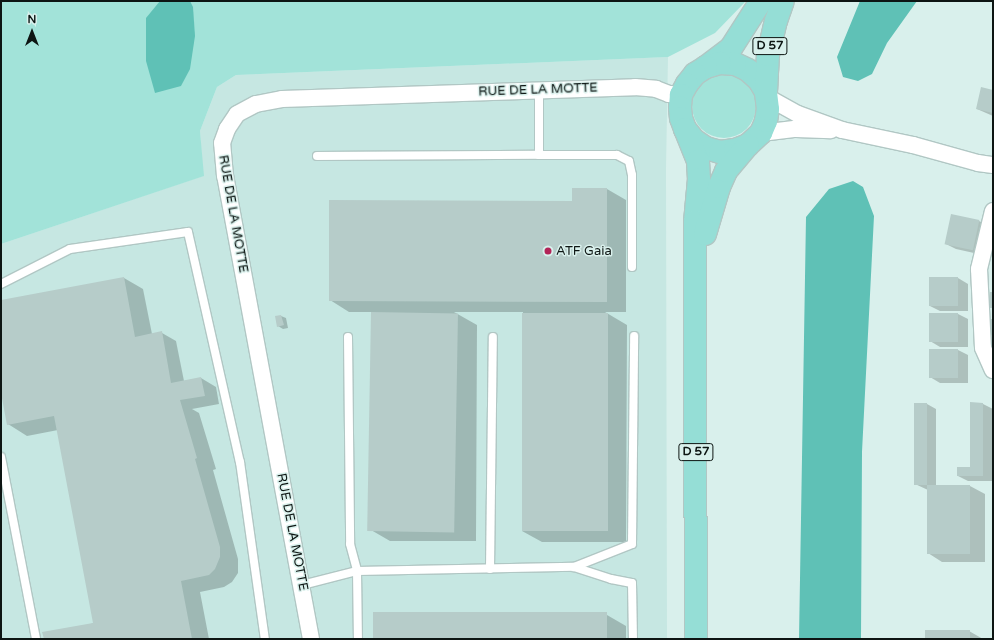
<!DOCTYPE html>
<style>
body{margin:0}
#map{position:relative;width:994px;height:640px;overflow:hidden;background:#d9f0ec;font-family:"Varela Round",sans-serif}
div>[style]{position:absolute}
.built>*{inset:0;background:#c6e7e2}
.green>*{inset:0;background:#a2e3d9}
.round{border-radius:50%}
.water>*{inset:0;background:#5fc1b6}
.shadow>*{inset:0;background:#0003}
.building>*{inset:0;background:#b6ccc9;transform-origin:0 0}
.roads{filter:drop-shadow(1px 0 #b1c7c4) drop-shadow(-1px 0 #b1c7c4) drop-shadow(0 1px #b1c7c4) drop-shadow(0 -1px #b1c7c4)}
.lane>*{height:8px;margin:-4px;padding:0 4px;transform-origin:4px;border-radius:4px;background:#fff}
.street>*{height:16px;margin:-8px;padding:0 8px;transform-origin:8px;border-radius:8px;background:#fff}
.primary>*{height:22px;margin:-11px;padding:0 11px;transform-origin:11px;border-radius:11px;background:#95ded6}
.dots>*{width:11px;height:11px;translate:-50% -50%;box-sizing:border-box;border:2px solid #d9f0ec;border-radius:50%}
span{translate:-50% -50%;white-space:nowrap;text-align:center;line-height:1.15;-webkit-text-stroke:3px #d9f0ec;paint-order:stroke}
.shield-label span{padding:1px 3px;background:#d9f0ec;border:1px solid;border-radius:3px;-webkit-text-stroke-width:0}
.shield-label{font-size:12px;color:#0d1513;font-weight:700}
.street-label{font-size:13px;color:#0d1513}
.poi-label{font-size:13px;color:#0d1513}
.left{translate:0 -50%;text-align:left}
.frame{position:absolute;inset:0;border:2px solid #0d1513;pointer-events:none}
.north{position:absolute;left:12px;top:12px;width:40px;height:40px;-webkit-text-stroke:3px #d9f0ec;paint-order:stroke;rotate:0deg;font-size:11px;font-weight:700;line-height:16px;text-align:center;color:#0d1513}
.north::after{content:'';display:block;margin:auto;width:14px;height:18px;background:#0d1513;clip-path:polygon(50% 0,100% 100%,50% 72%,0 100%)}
</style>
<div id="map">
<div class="built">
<div style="clip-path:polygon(668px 57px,666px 169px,667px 639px,1px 639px,1px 244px,203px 176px,200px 131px,217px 87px,236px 75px)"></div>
</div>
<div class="green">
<div style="clip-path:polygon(1px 1px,746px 1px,715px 33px,668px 57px,236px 75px,217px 87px,200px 131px,204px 176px,1px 244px)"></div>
<div class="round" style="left:692px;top:74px;width:64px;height:64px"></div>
</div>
<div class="water">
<div style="clip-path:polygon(160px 1px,190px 1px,193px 7px,195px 36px,190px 69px,181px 86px,155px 93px,146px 61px,146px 18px)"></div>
<div style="clip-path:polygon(860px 1px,917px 1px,887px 43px,872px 74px,858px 81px,843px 77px,837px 57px)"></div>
<div style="clip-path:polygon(853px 181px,863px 187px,874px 216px,862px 452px,861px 639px,799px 639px,806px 217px,829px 189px)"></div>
</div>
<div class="shadow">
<div style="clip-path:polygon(993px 91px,993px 116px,977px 109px)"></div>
<div style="clip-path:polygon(573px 189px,607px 189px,626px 200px,626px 312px,605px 312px,627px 325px,626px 542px,542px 542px,522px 531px,523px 312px,454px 312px,477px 325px,476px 541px,390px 541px,371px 530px,372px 312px,349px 312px,330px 300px,573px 202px)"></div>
<div style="clip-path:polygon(952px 215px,979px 221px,989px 226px,983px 255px,956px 249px,946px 244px)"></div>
<div style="clip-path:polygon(124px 278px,143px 289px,152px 334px,162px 333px,176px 341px,184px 381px,201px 378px,216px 387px,219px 404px,192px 409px,199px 413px,216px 469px,213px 470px,238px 559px,238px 573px,232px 582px,224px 587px,200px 592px,209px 639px,45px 639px,94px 623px,58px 430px,27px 436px,8px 424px,1px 388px,1px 301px)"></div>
<div style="clip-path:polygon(930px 278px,958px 278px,968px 284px,968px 311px,940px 311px,930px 306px)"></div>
<div style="clip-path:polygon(930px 314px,958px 314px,968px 319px,968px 347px,940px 347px,930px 341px)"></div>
<div style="clip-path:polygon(281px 316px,286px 318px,288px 328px,283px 329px,278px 326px,276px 317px)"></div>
<div style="clip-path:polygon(930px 350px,958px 350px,968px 355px,968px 383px,940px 383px,930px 377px)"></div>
<div style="clip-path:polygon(971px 403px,983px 404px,993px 409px,993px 481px,968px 481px,958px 476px,971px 468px)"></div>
<div style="clip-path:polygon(927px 404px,936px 409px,936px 486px,970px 486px,985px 494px,985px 562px,942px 562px,928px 553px,928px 490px,915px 484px)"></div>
<div style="clip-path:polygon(374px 613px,607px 615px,626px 626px,626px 639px,374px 639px)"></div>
<div style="clip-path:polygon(969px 631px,983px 639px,926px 639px)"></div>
</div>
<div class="building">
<div style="clip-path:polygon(981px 87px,993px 90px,993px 113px,976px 109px)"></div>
<div style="clip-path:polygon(572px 188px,607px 188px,607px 302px,329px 301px,329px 200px,572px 201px)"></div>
<div style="left:951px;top:214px;width:29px;height:31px;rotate:12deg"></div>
<div style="clip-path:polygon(124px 277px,135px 337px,162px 331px,171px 383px,201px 377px,205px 396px,180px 400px,197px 458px,195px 459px,220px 547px,220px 557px,215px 569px,209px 575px,181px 581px,192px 639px,44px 639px,42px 632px,93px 623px,54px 416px,7px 425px,1px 393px,1px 300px)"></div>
<div style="left:929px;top:277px;width:29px;height:29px"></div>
<div style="left:990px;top:292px;width:3px;height:16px"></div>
<div style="left:371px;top:312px;width:87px;height:219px;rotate:1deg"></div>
<div style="left:522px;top:313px;width:86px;height:218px"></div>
<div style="left:929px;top:313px;width:29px;height:29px"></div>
<div style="clip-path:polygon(281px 315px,284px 325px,277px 327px,275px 316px)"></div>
<div style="left:990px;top:319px;width:3px;height:16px"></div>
<div style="left:929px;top:349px;width:29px;height:29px"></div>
<div style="clip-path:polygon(970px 402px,983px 403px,983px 476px,957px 476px,957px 467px,970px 467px)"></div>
<div style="clip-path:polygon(914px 403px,927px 403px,927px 485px,970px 485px,970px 554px,927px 554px,927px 485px,914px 485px)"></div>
<div style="left:373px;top:612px;width:234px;height:27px"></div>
<div style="left:925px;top:630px;width:45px;height:9px"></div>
</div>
<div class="roads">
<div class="lane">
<div style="left:539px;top:90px;width:65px;rotate:90deg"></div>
<div style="left:539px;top:155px;width:78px"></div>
<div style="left:617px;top:155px;width:13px;rotate:27deg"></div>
<div style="left:629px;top:161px;width:14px;rotate:78deg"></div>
<div style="left:632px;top:175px;width:92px;rotate:90deg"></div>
<div style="left:317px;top:156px;width:222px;rotate:-0.3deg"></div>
<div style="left:1px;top:284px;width:77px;rotate:-26.9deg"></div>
<div style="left:70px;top:249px;width:119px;rotate:-8.2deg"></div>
<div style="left:188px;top:232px;width:236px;rotate:77.3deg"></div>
<div style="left:240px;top:462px;width:179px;rotate:82deg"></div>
<div style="left:348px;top:337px;width:207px;rotate:89.4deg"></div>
<div style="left:350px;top:544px;width:28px;rotate:75deg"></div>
<div style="left:357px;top:571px;width:68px;rotate:89.2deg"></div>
<div style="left:1px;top:457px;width:185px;rotate:79.1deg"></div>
<div style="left:574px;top:567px;width:62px;rotate:-21.6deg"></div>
<div style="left:632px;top:544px;width:208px;rotate:-89.4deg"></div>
<div style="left:490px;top:569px;width:232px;rotate:-89.3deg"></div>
<div style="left:302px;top:585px;width:57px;rotate:-14.3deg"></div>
<div style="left:357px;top:571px;width:217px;rotate:-1.1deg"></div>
<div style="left:574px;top:567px;width:39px;rotate:18deg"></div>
<div style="left:611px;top:579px;width:21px;rotate:11deg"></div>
<div style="left:632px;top:583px;width:56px;rotate:89deg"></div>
</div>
<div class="street">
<div style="left:767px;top:97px;width:35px;rotate:29deg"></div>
<div style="left:798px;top:114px;width:47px;rotate:20deg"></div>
<div style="left:842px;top:130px;width:73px;rotate:11.9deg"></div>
<div style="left:913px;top:145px;width:67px;rotate:15.5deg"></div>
<div style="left:978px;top:163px;width:15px;rotate:8deg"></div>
<div style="left:761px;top:133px;width:35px;rotate:-7deg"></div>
<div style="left:796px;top:129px;width:35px;rotate:2deg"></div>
<div style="left:993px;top:211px;width:60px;rotate:103.6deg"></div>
<div style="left:979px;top:269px;width:79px;rotate:87.1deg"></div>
<div style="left:983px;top:348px;width:24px;rotate:66deg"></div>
<div style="left:311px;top:639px;width:471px;rotate:-100.5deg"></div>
<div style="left:225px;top:176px;width:33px;rotate:-95deg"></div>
<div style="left:222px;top:143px;width:15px;rotate:-70deg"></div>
<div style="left:227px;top:129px;width:18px;rotate:-56deg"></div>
<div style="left:237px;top:114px;width:21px;rotate:-28deg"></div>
<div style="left:256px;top:104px;width:26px;rotate:-11deg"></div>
<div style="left:282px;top:99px;width:353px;rotate:-1.9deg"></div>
<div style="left:635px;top:87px;width:21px;rotate:5deg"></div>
<div style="left:656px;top:89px;width:14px;rotate:21deg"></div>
<div style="left:669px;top:94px;width:12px;rotate:5deg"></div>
</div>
<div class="primary">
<div style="left:706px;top:67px;width:31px;rotate:-37deg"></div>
<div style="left:731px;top:48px;width:56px;rotate:-57.4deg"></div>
<div style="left:766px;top:92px;width:14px;rotate:-120deg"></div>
<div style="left:759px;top:80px;width:15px;rotate:-138deg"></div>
<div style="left:748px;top:70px;width:14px;rotate:-155deg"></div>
<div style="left:735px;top:64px;width:15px;rotate:-176deg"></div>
<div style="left:720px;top:63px;width:15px;rotate:164deg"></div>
<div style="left:706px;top:67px;width:13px;rotate:148deg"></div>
<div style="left:695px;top:74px;width:13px;rotate:129deg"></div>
<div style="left:687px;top:84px;width:13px;rotate:119deg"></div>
<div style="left:681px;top:95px;width:12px;rotate:95deg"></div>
<div style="left:680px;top:107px;width:11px;rotate:85deg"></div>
<div style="left:681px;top:118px;width:12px;rotate:70deg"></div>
<div style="left:685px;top:129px;width:14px;rotate:51deg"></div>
<div style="left:694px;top:140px;width:14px;rotate:34deg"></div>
<div style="left:706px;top:148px;width:15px;rotate:16deg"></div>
<div style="left:720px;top:152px;width:15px;rotate:-8deg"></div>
<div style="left:735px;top:150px;width:14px;rotate:-21deg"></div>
<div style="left:748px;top:145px;width:18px;rotate:-43deg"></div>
<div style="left:761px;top:133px;width:13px;rotate:-67deg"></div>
<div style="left:766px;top:121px;width:12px;rotate:-81deg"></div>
<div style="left:768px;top:109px;width:17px;rotate:-97deg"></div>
<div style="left:766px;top:92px;width:37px;rotate:-87deg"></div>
<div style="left:768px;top:55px;width:35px;rotate:-77deg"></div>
<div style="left:776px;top:21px;width:21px;rotate:-71deg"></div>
<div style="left:685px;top:129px;width:35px;rotate:68deg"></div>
<div style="left:698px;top:161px;width:18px;rotate:87deg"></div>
<div style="left:699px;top:179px;width:43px;rotate:95.3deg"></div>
<div style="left:695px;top:222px;width:417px;rotate:89.9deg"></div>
<div style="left:705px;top:234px;width:49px;rotate:-73.4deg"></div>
<div style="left:719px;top:187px;width:17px;rotate:-66deg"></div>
<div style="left:726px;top:171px;width:34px;rotate:-50deg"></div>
</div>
</div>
<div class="dots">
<div style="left:548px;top:251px;background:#b32458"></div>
</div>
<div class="shield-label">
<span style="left:770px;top:46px">D 57</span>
<span style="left:696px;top:452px">D 57</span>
</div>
<div class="street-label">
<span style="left:538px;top:90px;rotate:-2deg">RUE DE LA MOTTE</span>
<span style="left:233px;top:214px;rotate:80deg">RUE DE LA MOTTE</span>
<span style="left:292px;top:532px;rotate:79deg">RUE DE LA MOTTE</span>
</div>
<div class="poi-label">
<span class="left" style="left:556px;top:251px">ATF Gaia</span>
</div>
<div class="frame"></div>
<div class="north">N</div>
</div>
